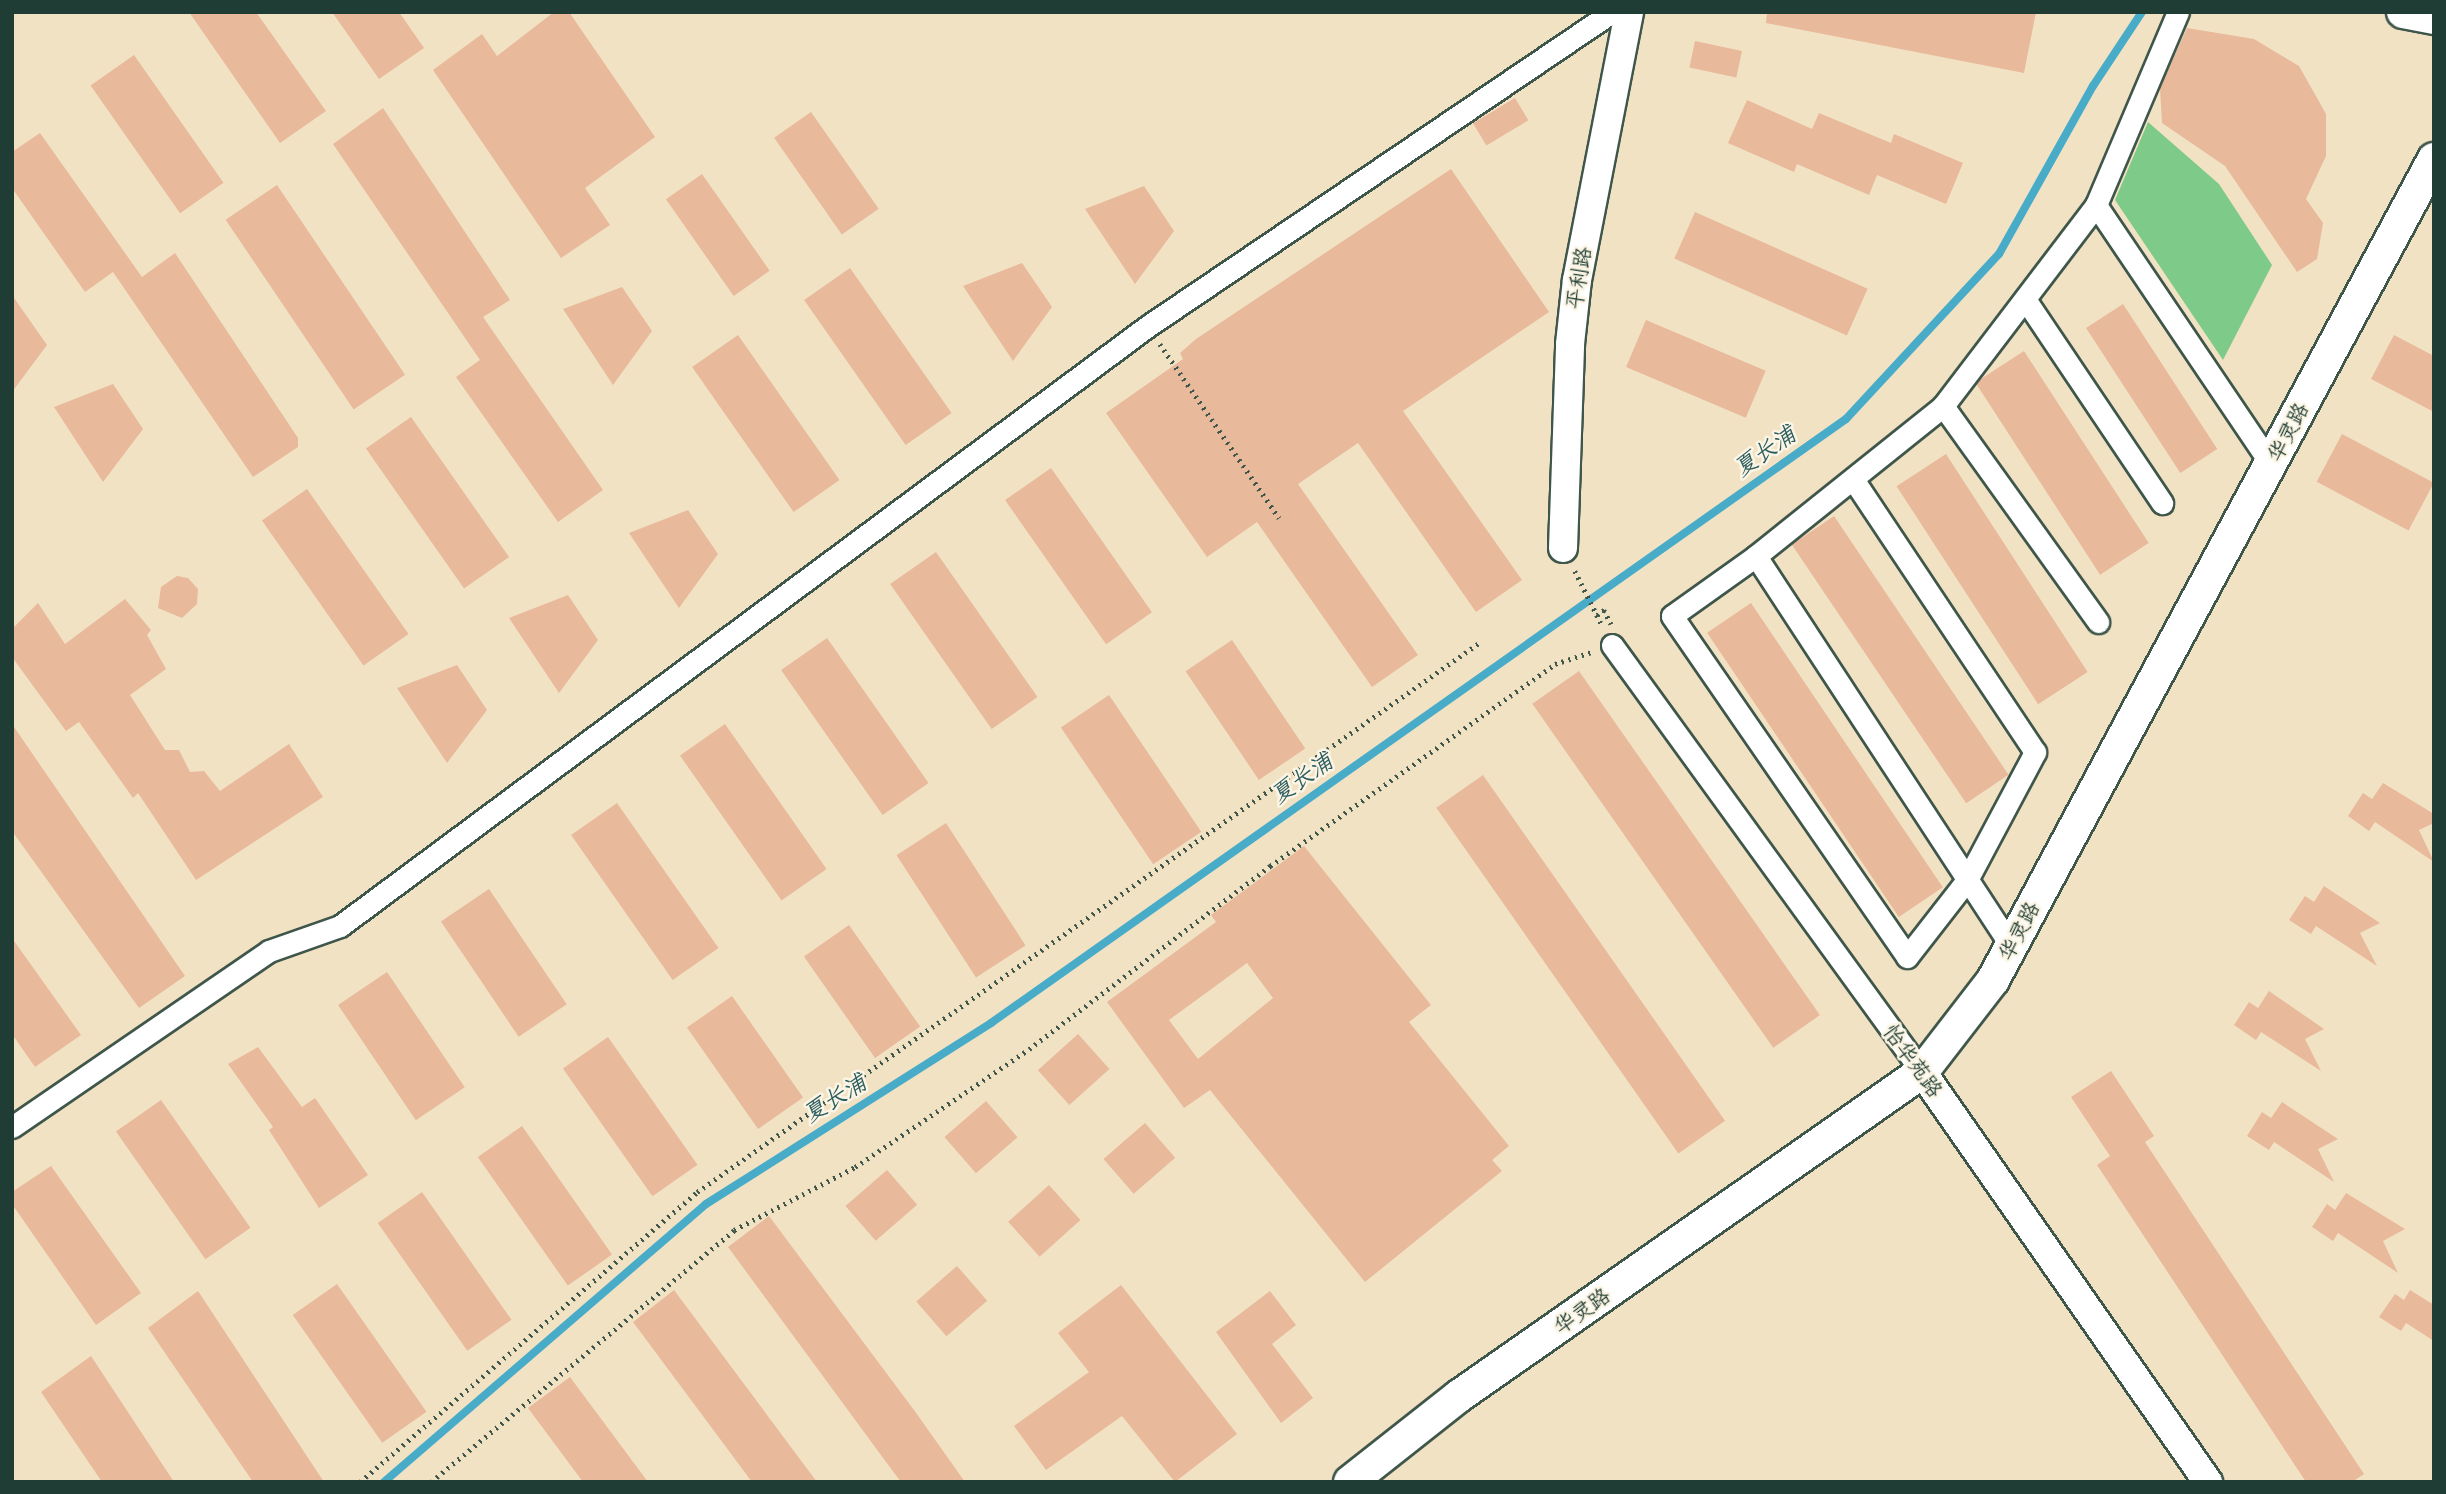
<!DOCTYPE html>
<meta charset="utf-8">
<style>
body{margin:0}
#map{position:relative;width:2446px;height:1494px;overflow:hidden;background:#f2e2c4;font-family:Sriracha,"LXGW WenKai TC",sans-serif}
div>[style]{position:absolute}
.green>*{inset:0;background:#7eca88}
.stream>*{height:8px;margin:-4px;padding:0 4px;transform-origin:4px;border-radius:4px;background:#48acc8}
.building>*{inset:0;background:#e8b99b;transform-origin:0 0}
.path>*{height:4.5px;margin-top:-2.25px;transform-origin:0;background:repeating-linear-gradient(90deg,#3f564a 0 2px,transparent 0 7px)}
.roads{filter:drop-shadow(2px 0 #3f564a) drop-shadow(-2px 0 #3f564a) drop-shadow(0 2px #3f564a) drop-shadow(0 -2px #3f564a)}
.minor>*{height:21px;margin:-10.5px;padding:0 10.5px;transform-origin:10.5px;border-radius:10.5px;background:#fff}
.tertiary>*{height:28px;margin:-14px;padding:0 14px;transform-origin:14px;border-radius:14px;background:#fff}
.secondary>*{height:32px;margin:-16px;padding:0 16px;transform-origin:16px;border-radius:16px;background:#fff}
span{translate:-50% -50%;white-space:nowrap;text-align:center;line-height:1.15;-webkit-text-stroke:5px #fcf5e5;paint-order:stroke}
.street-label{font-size:21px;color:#1f3d34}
.water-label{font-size:23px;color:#2b5e60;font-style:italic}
.frame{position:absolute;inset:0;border:14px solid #1f3d34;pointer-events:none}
</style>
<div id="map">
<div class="green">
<div style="clip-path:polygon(2148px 122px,2219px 184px,2272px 265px,2223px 360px,2115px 200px)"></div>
</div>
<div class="stream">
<div style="left:384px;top:1482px;width:425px;rotate:-40.8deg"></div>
<div style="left:706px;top:1204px;width:338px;rotate:-32.4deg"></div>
<div style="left:991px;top:1023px;width:1047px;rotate:-35.24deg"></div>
<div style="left:1846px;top:419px;width:225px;rotate:-47.2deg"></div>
<div style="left:1999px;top:254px;width:193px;rotate:-60.8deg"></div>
<div style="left:2093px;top:86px;width:89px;rotate:-56.5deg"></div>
</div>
<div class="building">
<div style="clip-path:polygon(189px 12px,256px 12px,326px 111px,280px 143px)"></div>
<div style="clip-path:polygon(332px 12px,399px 12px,424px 48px,379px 79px)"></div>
<div style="clip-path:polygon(554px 12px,569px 12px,655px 137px,585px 188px,610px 225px,561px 258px,433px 70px,482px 34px,497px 56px)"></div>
<div style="clip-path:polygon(1767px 12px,2036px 12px,2024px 73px,1766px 23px)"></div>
<div style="clip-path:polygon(2187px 28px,2254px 39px,2299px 66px,2326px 114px,2326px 156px,2306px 199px,2323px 223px,2317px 259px,2297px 272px,2225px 166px,2162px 123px,2160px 88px)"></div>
<div style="left:1695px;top:41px;width:48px;height:27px;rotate:12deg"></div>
<div style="left:134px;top:55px;width:156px;height:53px;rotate:55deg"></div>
<div style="left:1515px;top:98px;width:26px;height:49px;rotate:59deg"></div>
<div style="clip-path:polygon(1747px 100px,1812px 129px,1819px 113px,1891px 143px,1894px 134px,1963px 163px,1946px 204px,1877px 175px,1869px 195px,1797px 164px,1794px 172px,1728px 143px)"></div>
<div style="clip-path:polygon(383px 108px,510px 300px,483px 317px,603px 490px,558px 522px,456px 377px,480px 360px,333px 144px)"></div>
<div style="left:811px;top:112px;width:118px;height:45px;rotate:55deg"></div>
<div style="clip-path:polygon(40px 133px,142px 277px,175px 253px,298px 438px,298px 447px,253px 477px,113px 272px,85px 292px,12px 188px,12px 152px)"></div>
<div style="clip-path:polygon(1451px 169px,1549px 312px,1403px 411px,1522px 580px,1476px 612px,1358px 443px,1298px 484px,1418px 655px,1372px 687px,1257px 522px,1207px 557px,1106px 413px,1183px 359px,1180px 353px,1196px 339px)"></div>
<div style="left:702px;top:174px;width:118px;height:44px;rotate:55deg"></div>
<div style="left:277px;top:185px;width:229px;height:62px;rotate:56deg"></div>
<div style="clip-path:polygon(1144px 186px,1174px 231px,1135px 284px,1085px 209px)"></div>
<div style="left:1695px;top:212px;width:189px;height:51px;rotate:24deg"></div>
<div style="clip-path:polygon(1022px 263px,1052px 307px,1013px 361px,963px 286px)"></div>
<div style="left:850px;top:268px;width:177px;height:56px;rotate:55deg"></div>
<div style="clip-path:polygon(622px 287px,652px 331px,613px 385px,563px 309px)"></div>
<div style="clip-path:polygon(12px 295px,47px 345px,12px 392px)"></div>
<div style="left:2123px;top:304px;width:173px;height:44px;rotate:57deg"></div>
<div style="left:1646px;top:320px;width:130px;height:51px;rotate:23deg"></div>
<div style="left:738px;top:335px;width:177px;height:56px;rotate:55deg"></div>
<div style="clip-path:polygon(2394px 335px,2434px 356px,2434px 412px,2371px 379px)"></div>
<div style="left:2024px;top:351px;width:229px;height:58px;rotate:57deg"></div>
<div style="clip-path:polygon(113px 384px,143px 429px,103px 482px,54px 407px)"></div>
<div style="left:411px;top:417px;width:171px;height:55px;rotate:55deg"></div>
<div style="left:2342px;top:434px;width:104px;height:54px;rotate:28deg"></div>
<div style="left:1946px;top:454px;width:260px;height:59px;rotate:57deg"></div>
<div style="left:1051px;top:468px;width:176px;height:56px;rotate:55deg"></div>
<div style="left:307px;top:489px;width:177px;height:55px;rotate:55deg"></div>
<div style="clip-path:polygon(688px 510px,718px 554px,679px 608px,629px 533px)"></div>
<div style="left:1834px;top:516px;width:312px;height:51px;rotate:56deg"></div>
<div style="left:936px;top:552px;width:177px;height:56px;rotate:55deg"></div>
<div style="clip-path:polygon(177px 576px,188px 578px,198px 589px,197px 604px,182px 618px,158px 608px,161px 587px)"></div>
<div style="clip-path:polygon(568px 595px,598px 640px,559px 693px,509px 618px)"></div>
<div style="clip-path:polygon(125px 599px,151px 630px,147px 635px,166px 669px,130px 695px,165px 750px,179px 750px,190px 772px,204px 771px,220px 791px,289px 744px,323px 797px,196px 880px,138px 793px,133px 798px,79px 722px,66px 731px,12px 657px,12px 629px,38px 603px,65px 644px)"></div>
<div style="left:1751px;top:603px;width:343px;height:53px;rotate:56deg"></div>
<div style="left:827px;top:638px;width:177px;height:56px;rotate:55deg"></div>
<div style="left:1232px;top:640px;width:131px;height:56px;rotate:56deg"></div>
<div style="clip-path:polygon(457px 665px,487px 710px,447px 763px,397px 688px)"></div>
<div style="left:1579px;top:671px;width:420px;height:57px;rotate:55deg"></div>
<div style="left:1109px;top:695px;width:165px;height:58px;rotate:56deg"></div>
<div style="clip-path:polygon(12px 724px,185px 976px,139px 1008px,12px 831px)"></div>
<div style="left:725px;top:724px;width:177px;height:55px;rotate:55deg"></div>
<div style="left:1483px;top:775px;width:422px;height:57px;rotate:55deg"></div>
<div style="clip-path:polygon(2383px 783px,2434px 814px,2434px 823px,2419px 830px,2434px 862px,2375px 822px,2369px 831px,2348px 816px,2363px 793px,2372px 799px)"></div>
<div style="left:617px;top:803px;width:177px;height:56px;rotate:55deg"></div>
<div style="left:946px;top:823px;width:146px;height:59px;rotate:57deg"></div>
<div style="clip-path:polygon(evenodd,1304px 846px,1431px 1005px,1409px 1022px,1509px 1146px,1492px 1160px,1502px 1171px,1365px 1282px,1210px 1090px,1184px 1108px,1107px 1002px,1216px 922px,1211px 915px,1304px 846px,1247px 963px,1273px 998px,1198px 1059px,1169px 1020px,1247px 963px)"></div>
<div style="clip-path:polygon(2324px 886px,2380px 923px,2360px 933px,2377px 966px,2316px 926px,2311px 934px,2289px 920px,2305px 896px,2314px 902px)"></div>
<div style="left:489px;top:889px;width:139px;height:58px;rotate:56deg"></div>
<div style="left:849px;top:925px;width:124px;height:55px;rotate:55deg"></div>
<div style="clip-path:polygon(12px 938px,81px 1035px,35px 1067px,12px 1034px)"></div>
<div style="left:387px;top:972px;width:139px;height:59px;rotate:56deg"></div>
<div style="clip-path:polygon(2269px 991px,2324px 1029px,2305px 1039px,2321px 1071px,2261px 1032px,2256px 1040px,2234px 1025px,2249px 1002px,2258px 1008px)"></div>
<div style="left:732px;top:996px;width:124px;height:55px;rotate:55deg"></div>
<div style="left:1078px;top:1034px;width:47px;height:54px;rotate:48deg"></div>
<div style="left:608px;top:1037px;width:156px;height:55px;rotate:55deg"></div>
<div style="clip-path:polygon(258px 1047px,302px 1107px,315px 1098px,368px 1175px,319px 1208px,269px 1130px,273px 1127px,228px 1064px)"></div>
<div style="clip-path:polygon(2111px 1071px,2154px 1136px,2145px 1142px,2364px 1474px,2352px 1482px,2306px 1482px,2097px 1165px,2110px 1156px,2071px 1097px)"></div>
<div style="left:161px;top:1100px;width:156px;height:55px;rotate:55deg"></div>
<div style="left:986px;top:1101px;width:48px;height:55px;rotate:49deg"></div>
<div style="clip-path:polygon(2282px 1102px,2338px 1139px,2318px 1149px,2334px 1182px,2274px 1142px,2269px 1150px,2247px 1136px,2262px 1112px,2271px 1118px)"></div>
<div style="left:1145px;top:1123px;width:46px;height:55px;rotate:49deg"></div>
<div style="left:522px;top:1126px;width:157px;height:54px;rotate:55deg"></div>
<div style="clip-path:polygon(51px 1166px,141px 1293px,96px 1325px,12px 1204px,12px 1192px)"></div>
<div style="left:887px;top:1170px;width:46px;height:55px;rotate:49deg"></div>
<div style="left:1049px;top:1185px;width:47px;height:55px;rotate:48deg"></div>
<div style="left:422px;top:1192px;width:156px;height:54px;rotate:55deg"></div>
<div style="clip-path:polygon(2346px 1193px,2405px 1229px,2383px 1241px,2398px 1273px,2338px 1233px,2333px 1241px,2312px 1227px,2327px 1204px,2335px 1210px)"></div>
<div style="clip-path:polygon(769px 1216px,914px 1410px,965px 1482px,901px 1482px,889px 1466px,728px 1247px)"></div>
<div style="left:957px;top:1266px;width:46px;height:54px;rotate:49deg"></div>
<div style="left:337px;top:1284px;width:156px;height:54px;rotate:55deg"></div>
<div style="clip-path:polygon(1121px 1285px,1237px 1434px,1175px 1482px,1122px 1416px,1046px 1470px,1014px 1426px,1089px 1372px,1058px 1333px)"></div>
<div style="clip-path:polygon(674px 1290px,817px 1482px,752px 1482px,633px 1322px)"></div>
<div style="clip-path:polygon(2410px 1290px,2434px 1305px,2434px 1341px,2406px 1323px,2401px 1331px,2379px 1317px,2395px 1294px,2404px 1300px)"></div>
<div style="clip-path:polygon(198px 1291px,324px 1482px,253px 1482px,148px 1328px)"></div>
<div style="clip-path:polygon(1270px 1291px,1296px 1325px,1272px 1344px,1313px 1398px,1281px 1423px,1216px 1332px)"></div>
<div style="clip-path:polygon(91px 1356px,174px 1482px,102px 1482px,41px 1392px)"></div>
<div style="clip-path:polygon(570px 1377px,648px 1482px,583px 1482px,528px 1408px)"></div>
</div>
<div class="path">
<div style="left:1160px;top:344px;width:211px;rotate:55.6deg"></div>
<div style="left:1575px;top:571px;width:60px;rotate:63.4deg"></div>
<div style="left:1597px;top:615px;width:9px;rotate:-36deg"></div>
<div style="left:1604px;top:610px;width:16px;rotate:63deg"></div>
<div style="left:360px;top:1482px;width:445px;rotate:-40.7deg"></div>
<div style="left:697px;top:1192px;width:955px;rotate:-35.07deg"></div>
<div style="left:431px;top:1482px;width:394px;rotate:-39.7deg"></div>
<div style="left:734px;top:1230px;width:136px;rotate:-27.5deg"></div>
<div style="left:855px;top:1167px;width:210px;rotate:-34.1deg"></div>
<div style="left:1029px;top:1049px;width:303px;rotate:-37.2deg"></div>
<div style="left:1270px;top:866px;width:349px;rotate:-35.3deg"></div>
<div style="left:1555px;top:664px;width:38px;rotate:-18deg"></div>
</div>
<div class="roads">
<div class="minor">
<div style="left:2096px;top:205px;width:313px;rotate:56deg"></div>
<div style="left:2025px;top:299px;width:246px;rotate:56.1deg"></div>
<div style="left:1943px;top:406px;width:266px;rotate:54.3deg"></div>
<div style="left:1756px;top:556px;width:103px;rotate:144.5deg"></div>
<div style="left:1672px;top:616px;width:414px;rotate:55.4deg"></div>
<div style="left:1907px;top:957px;width:98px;rotate:-52.1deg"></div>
<div style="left:1967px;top:880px;width:145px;rotate:-62deg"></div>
<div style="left:2035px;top:752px;width:328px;rotate:-123.7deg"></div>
<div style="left:1612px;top:645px;width:528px;rotate:54.02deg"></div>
<div style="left:2011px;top:946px;width:466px;rotate:-123.2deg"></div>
<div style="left:1756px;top:556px;width:240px;rotate:-38.7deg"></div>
<div style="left:1943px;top:406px;width:253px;rotate:-52.7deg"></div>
<div style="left:2096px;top:205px;width:210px;rotate:-67deg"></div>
<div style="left:12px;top:1127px;width:311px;rotate:-34.4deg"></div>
<div style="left:269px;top:951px;width:75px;rotate:-19.4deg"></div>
<div style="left:340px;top:926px;width:1006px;rotate:-36.6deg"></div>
<div style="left:1148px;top:326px;width:560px;rotate:-34.09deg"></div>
</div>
<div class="tertiary">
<div style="left:1563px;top:548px;width:204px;rotate:-88deg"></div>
<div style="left:1570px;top:344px;width:64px;rotate:-83.8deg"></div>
<div style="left:1577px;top:280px;width:273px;rotate:-79deg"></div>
<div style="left:1922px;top:1072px;width:500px;rotate:55.1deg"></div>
</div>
<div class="secondary">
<div style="left:2403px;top:12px;width:32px;rotate:11deg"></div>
<div style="left:1350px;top:1482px;width:139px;rotate:-38.3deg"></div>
<div style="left:1459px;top:1396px;width:565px;rotate:-34.98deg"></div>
<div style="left:1922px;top:1072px;width:116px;rotate:-52.3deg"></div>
<div style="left:1993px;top:980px;width:932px;rotate:-61.76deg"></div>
</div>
</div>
<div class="street-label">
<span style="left:1579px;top:278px;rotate:-81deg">平利路</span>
<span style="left:2288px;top:432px;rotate:-62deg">华灵路</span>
<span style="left:2019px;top:931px;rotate:-62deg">华灵路</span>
<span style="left:1913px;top:1061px;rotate:54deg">怡华苑路</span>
<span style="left:1582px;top:1311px;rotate:-35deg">华灵路</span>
</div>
<div class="water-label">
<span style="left:1765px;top:452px;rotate:-35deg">夏长浦</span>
<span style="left:1302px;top:779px;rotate:-35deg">夏长浦</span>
<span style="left:835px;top:1099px;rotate:-32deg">夏长浦</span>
</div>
<div class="frame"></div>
</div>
